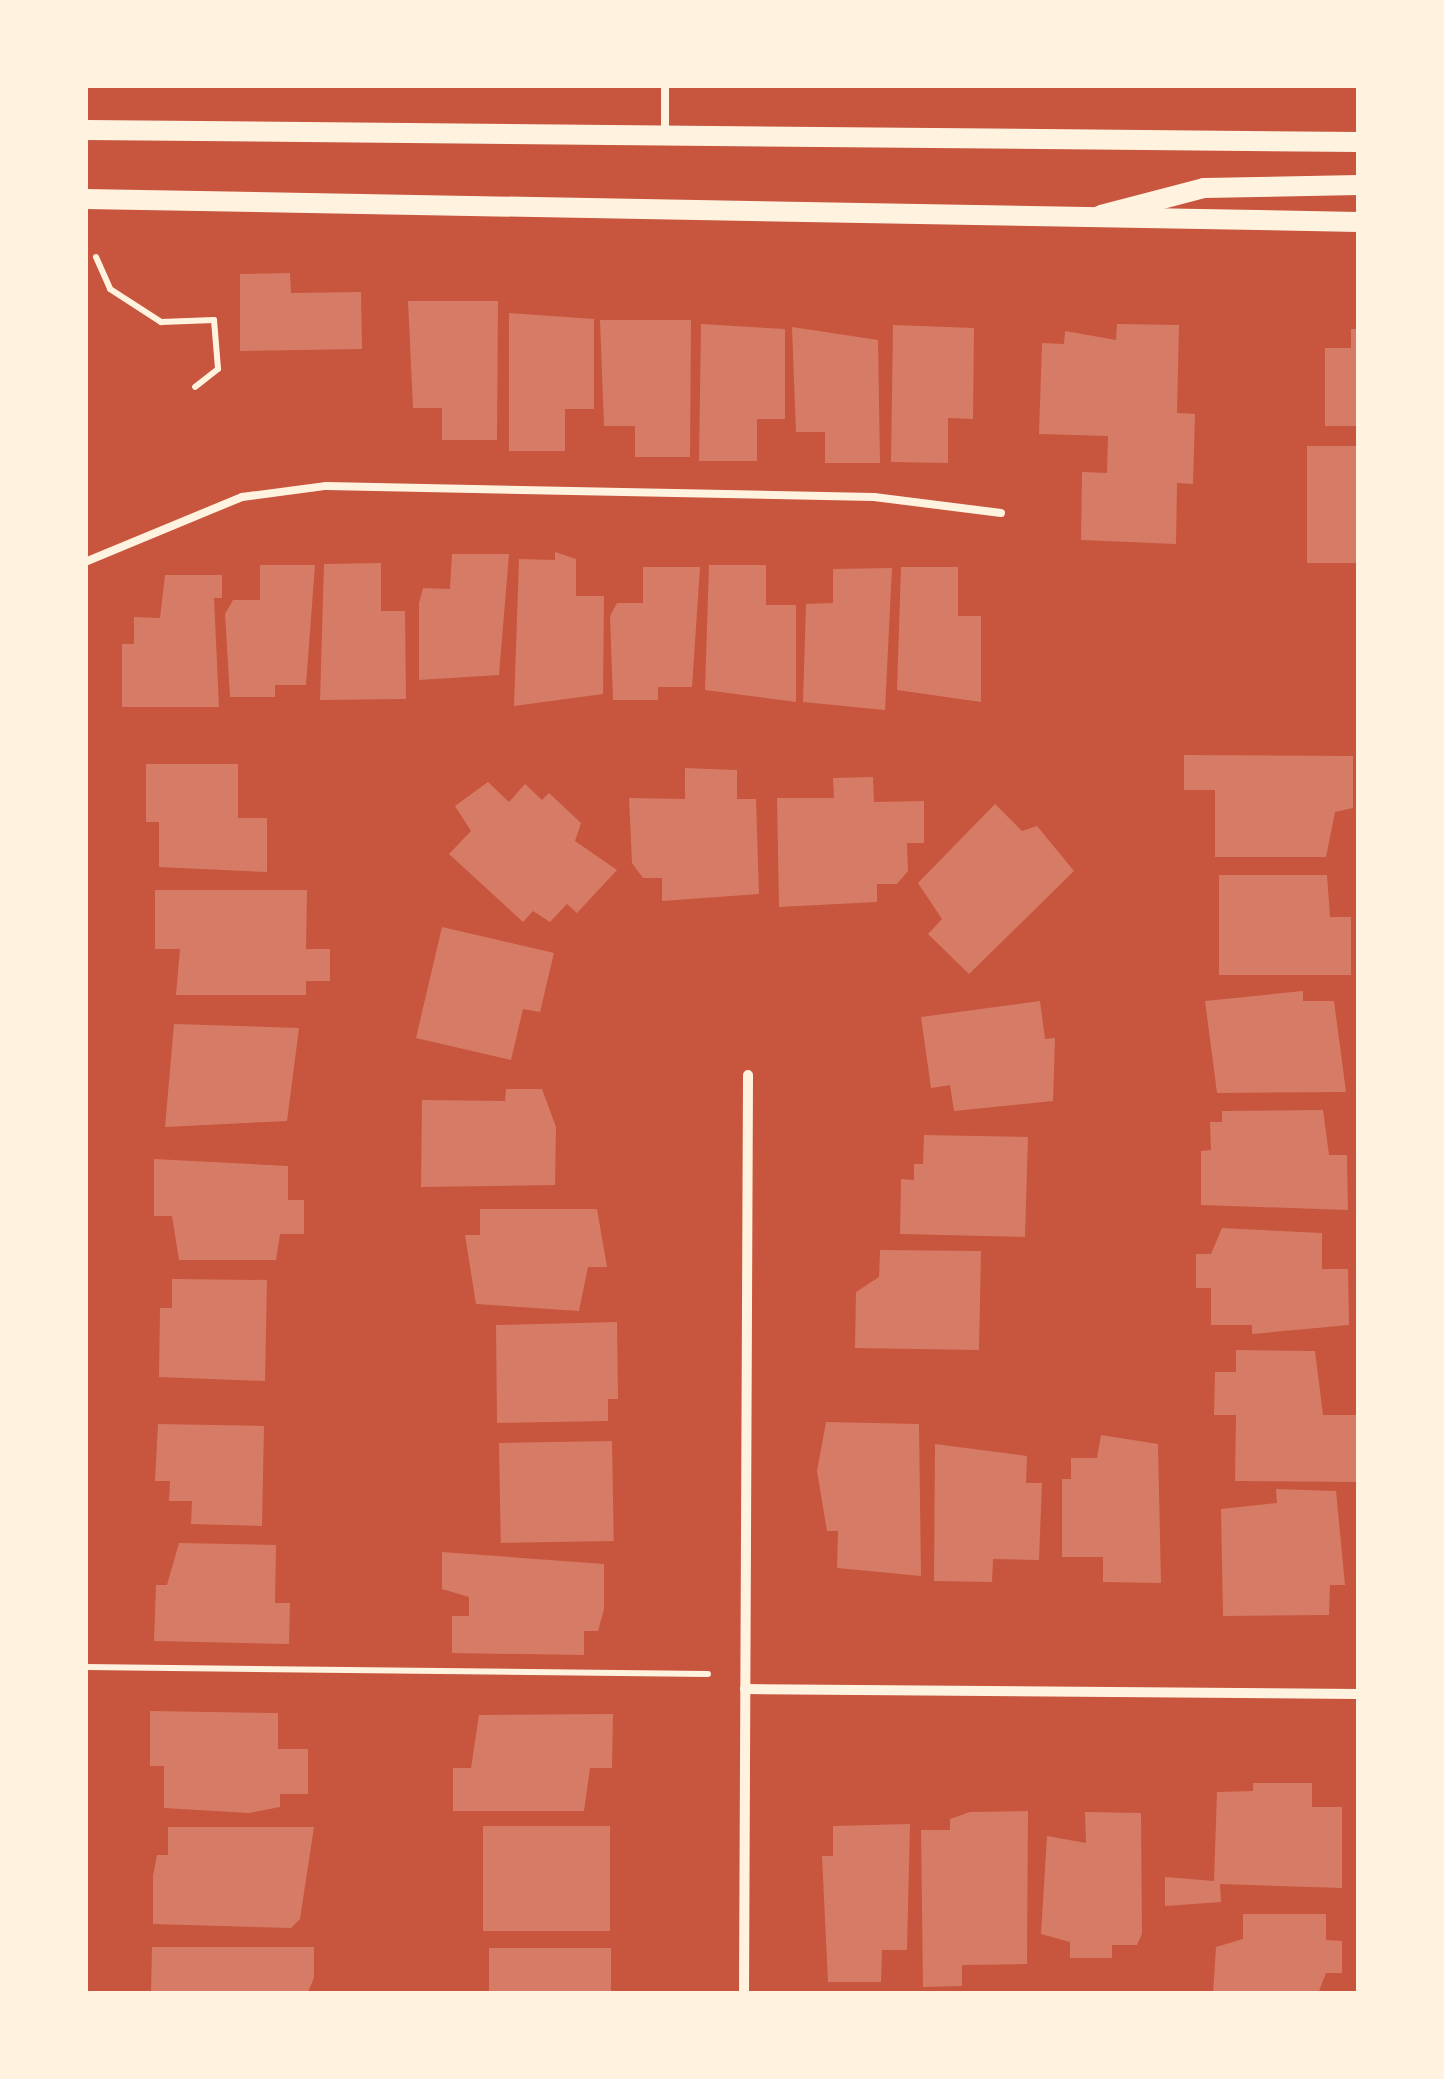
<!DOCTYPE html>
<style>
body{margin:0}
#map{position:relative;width:1444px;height:2079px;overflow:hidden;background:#c8553d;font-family:Cabin,sans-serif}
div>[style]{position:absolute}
.building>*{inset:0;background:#d67c66;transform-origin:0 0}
.path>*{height:6px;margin:-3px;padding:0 3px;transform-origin:3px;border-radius:3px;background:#fff3e0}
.service>*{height:8px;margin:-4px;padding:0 4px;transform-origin:4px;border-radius:4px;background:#fff3e0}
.minor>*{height:10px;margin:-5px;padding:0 5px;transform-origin:5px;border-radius:5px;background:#fff3e0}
.secondary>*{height:20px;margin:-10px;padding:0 10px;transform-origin:10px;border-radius:10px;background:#fff3e0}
span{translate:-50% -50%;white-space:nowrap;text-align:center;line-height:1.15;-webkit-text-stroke:9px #fff3e0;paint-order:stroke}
.frame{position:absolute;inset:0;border:88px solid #fff3e0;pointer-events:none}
</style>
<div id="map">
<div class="building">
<div style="clip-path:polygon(290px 273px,291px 293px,361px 292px,362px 349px,240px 351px,240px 274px)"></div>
<div style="clip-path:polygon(408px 301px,498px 301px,497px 440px,442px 440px,442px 408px,413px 408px)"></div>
<div style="clip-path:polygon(509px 313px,594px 319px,594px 409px,565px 409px,565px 451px,509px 451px)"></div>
<div style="clip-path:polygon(600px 320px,691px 320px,690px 457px,635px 457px,635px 426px,604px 426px)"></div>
<div style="clip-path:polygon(701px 324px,785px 329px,785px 419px,757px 419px,757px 461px,699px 461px)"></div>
<div style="clip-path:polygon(1117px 324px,1179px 325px,1177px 413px,1195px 414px,1193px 484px,1177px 483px,1176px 544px,1081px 540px,1082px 472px,1107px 473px,1108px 436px,1039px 434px,1042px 343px,1064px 344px,1065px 331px,1116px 340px)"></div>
<div style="clip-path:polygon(893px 325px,974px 328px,973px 419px,948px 418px,948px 463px,891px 462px)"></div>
<div style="clip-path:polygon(792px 327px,878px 340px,880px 463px,825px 463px,825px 432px,796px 432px)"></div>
<div style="clip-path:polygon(1351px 329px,1359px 329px,1359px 426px,1325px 426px,1325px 348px,1351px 348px)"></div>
<div style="left:1359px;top:446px;width:117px;height:52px;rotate:90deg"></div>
<div style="clip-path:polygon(555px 552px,576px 559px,576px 596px,604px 596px,603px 694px,514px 706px,519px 559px,555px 560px)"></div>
<div style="clip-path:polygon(452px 554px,509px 554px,499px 675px,419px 680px,419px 603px,423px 588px,450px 589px)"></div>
<div style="clip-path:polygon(381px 563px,381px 611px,405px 611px,406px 699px,320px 700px,324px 564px)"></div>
<div style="clip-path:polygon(260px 565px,315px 565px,306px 685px,275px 685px,275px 697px,230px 697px,225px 614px,233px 600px,260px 600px)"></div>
<div style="clip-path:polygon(709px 565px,766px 565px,766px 605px,796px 605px,796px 702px,705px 690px)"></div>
<div style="clip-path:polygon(643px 567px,700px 567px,692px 687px,658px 687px,658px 700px,613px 700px,610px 616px,617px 603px,643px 603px)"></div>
<div style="clip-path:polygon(901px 567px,958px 567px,958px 616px,981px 616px,981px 702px,897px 690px)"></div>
<div style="clip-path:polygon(892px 568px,885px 710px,803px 702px,806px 604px,833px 603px,833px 569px)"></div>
<div style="clip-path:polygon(165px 575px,222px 575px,222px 598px,214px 598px,219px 707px,122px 707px,122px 644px,134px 644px,134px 617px,160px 618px)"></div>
<div style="clip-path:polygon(1184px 755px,1353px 756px,1353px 808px,1335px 812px,1326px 857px,1215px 857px,1215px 790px,1184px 790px)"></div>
<div style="clip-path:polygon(146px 764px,238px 764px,238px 818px,267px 818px,267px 872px,159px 867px,159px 822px,146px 822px)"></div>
<div style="clip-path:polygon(685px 768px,737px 770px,737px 799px,756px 799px,759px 894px,662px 901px,662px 878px,643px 878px,632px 863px,629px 798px,685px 799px)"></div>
<div style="clip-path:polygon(873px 777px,874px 802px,924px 801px,924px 843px,907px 843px,908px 871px,897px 884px,877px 884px,877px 902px,779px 907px,777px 798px,834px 798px,833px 778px)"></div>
<div style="clip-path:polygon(488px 782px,509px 802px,525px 784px,542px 800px,549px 793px,581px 823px,575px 841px,617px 870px,577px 913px,567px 904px,550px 922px,533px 911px,523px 922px,449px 854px,471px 831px,455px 806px)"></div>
<div style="clip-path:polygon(995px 804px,1022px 831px,1037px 826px,1074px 871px,969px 974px,928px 934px,942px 919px,918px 883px)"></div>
<div style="clip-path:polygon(1219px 875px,1327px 875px,1330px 917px,1351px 917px,1351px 975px,1219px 975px)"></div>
<div style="clip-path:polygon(155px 890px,307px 890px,306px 949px,330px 949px,330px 981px,306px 981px,306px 995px,176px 995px,180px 949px,155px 949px)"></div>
<div style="clip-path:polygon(442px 927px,554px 953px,540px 1012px,523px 1009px,511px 1060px,416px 1038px)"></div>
<div style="clip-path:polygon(1303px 991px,1303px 1001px,1334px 1001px,1346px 1092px,1217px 1093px,1205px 1001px)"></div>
<div style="clip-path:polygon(1040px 1001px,1045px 1039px,1055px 1038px,1053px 1101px,954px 1111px,950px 1085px,931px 1088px,921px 1017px)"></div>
<div style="clip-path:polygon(174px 1024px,299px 1028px,287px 1121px,165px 1127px)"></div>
<div style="clip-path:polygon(506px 1089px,542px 1089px,556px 1127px,555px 1185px,421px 1187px,422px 1100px,505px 1101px)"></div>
<div style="clip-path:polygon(1323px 1110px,1329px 1155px,1347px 1155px,1348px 1210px,1201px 1205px,1201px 1151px,1211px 1150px,1210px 1122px,1222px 1122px,1222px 1111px)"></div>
<div style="clip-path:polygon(924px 1135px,1028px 1137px,1025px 1237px,900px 1234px,901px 1179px,914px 1180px,914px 1164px,923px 1164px)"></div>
<div style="clip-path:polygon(154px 1159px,288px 1166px,288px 1200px,304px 1200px,304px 1234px,280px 1234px,276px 1260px,179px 1260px,172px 1216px,154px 1216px)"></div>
<div style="clip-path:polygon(480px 1209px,597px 1209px,607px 1267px,588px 1267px,579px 1311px,476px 1304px,465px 1235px,480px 1235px)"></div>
<div style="clip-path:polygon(1222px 1228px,1322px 1233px,1322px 1269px,1348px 1269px,1349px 1325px,1252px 1334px,1252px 1325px,1211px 1325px,1211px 1288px,1196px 1288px,1196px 1254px,1211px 1254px)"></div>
<div style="clip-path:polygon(880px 1250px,981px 1251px,979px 1350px,855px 1348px,856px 1292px,879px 1277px)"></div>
<div style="clip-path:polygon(172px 1279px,267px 1280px,265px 1381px,159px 1377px,160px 1308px,172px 1308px)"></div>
<div style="clip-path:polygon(617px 1322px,618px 1399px,608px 1399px,608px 1421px,497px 1423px,496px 1325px)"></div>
<div style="clip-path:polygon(1236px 1350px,1315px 1351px,1323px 1415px,1359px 1415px,1359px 1482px,1235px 1481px,1236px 1415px,1214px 1415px,1215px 1372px,1236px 1372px)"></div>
<div style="clip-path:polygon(826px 1422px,919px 1424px,921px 1576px,837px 1568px,838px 1531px,827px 1531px,817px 1471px)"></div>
<div style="clip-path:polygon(158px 1424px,264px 1426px,262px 1526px,191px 1524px,192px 1501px,169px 1501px,170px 1481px,155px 1481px)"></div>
<div style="clip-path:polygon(1101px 1435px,1158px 1444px,1161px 1583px,1103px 1582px,1103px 1557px,1062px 1557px,1062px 1479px,1071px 1479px,1071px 1458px,1097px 1458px)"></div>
<div style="left:612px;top:1441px;width:100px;height:113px;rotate:89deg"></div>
<div style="clip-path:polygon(935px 1444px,1027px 1456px,1026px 1483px,1042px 1483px,1039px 1560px,993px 1559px,992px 1582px,934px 1581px)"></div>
<div style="clip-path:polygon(1276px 1489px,1336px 1491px,1345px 1585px,1330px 1585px,1329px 1615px,1223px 1616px,1221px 1509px,1277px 1503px)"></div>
<div style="clip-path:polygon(179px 1543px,276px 1545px,275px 1603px,290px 1603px,289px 1644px,154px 1641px,156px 1585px,167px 1585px)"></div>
<div style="clip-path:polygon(442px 1552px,604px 1564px,604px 1609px,598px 1631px,584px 1631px,584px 1655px,452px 1653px,452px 1616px,469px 1616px,469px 1597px,442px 1589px)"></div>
<div style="clip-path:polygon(150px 1711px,278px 1713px,278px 1749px,308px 1749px,308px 1794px,280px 1794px,280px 1807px,249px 1813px,164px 1808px,164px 1766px,150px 1766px)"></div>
<div style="clip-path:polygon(613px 1714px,612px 1768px,590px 1768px,584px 1811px,453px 1811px,453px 1768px,471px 1768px,479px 1715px)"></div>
<div style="clip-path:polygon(1253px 1783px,1312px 1783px,1312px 1807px,1342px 1807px,1342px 1888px,1220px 1884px,1221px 1902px,1165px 1906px,1165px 1877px,1214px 1881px,1217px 1792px,1253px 1791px)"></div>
<div style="clip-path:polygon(1028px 1811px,1027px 1964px,962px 1965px,962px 1986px,923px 1987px,921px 1830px,950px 1830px,950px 1819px,970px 1812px)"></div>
<div style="clip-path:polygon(1085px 1812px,1141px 1813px,1142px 1934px,1137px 1945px,1112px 1945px,1112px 1958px,1070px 1958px,1070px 1942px,1041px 1934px,1047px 1836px,1086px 1843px)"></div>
<div style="clip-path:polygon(910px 1824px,907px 1950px,882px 1950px,881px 1982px,828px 1982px,822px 1856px,833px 1856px,833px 1826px)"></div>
<div style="left:483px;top:1826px;width:127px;height:105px"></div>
<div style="clip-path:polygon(168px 1827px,314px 1827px,300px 1919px,291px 1928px,153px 1924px,153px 1876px,157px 1855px,168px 1855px)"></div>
<div style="clip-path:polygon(1243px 1914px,1326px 1914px,1326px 1940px,1342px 1941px,1342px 1973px,1326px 1973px,1318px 1994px,1213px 1994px,1216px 1947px,1243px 1939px)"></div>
<div style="clip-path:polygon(152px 1947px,314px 1947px,314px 1978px,307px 1994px,151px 1994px)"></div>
<div style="left:611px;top:1948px;width:46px;height:122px;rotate:90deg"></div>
</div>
<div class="path">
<div style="left:96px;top:257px;width:35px;rotate:66deg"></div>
<div style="left:110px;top:289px;width:61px;rotate:32.9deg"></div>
<div style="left:161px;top:322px;width:53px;rotate:-2.2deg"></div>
<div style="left:214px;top:320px;width:49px;rotate:85.3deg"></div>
<div style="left:218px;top:369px;width:29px;rotate:142deg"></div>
<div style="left:85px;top:1667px;width:623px;rotate:0.64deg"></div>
</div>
<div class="service">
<div style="left:665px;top:85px;width:48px;rotate:90deg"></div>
<div style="left:85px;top:562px;width:170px;rotate:-22.5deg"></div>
<div style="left:242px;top:497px;width:85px;rotate:-7.5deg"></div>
<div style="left:326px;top:486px;width:548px;rotate:1.15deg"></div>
<div style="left:874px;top:497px;width:128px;rotate:7.2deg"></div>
</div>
<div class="minor">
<div style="left:745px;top:1689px;width:614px;rotate:0.47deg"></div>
<div style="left:744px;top:1994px;width:919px;rotate:-89.75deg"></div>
</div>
<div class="secondary">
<div style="left:85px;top:130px;width:1274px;rotate:0.54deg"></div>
<div style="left:85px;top:199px;width:1274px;rotate:1.03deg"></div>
<div style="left:1101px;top:215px;width:106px;rotate:-14.7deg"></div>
<div style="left:1204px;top:188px;width:155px;rotate:-1.1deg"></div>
</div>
<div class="frame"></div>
</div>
